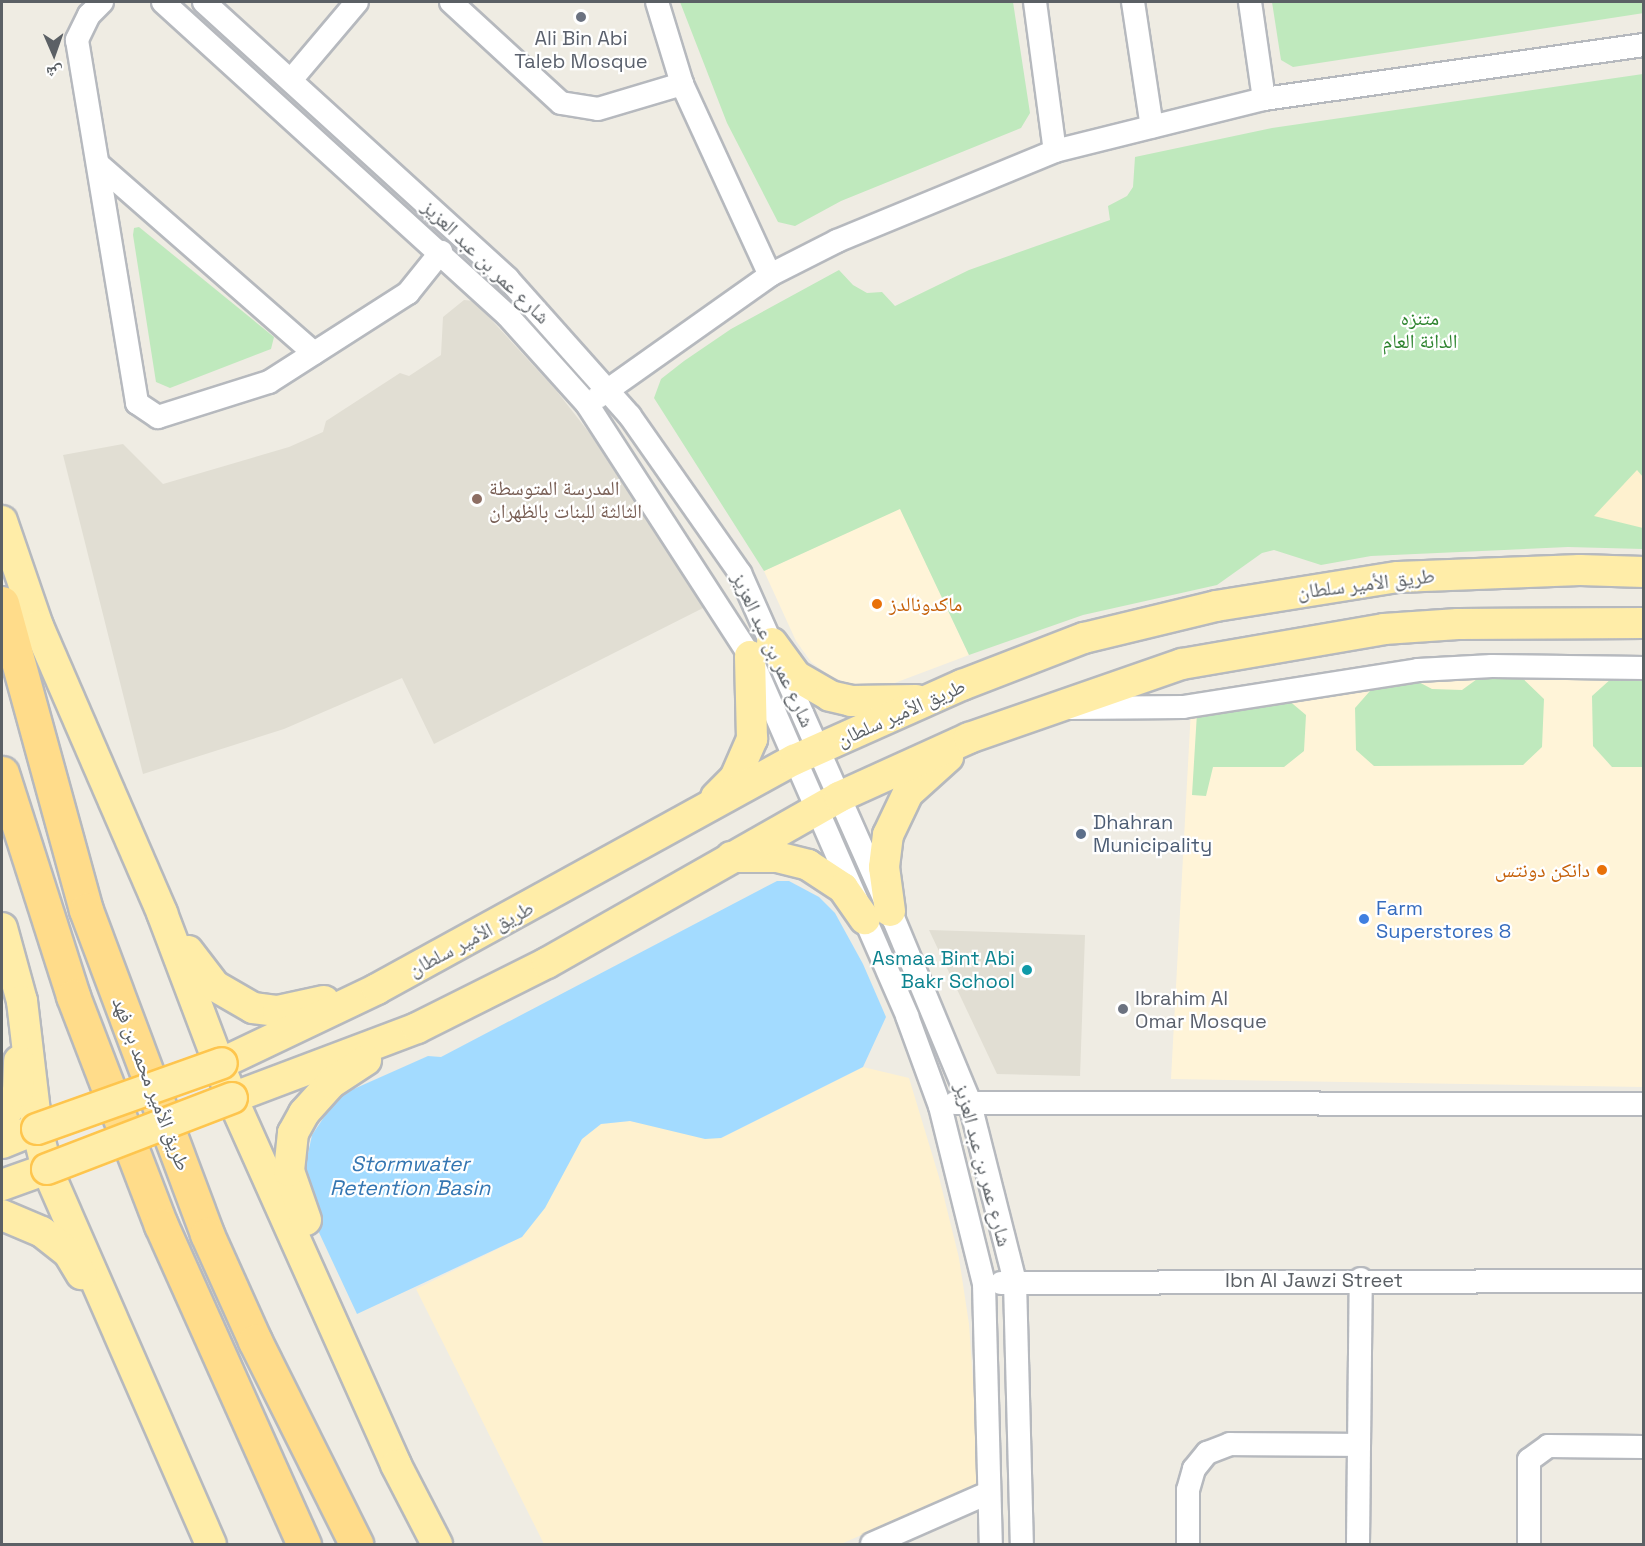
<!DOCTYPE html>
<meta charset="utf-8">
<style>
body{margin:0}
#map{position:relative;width:1645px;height:1546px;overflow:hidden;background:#efece3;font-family:"Space Grotesk","Noto Naskh Arabic",sans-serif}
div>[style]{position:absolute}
.commercial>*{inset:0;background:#fff4d8}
.education>*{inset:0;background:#e1ded3}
.green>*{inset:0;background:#bfe9bd}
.sand>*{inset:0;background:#fef1cf}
.water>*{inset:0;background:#a3dbff}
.roads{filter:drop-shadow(2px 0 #b6b9be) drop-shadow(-2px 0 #b6b9be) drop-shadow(0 2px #b6b9be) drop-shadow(0 -2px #b6b9be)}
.minor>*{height:22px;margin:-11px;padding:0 11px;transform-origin:11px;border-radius:11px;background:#fff}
.major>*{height:30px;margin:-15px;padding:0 15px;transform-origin:15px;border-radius:15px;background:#ffeda8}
.highway>*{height:33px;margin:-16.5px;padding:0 16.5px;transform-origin:16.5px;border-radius:16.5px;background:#ffdc8a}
.bridges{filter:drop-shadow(2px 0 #fec54d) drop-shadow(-2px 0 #fec54d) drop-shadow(0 2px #fec54d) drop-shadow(0 -2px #fec54d)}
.major-bridge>*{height:30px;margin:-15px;padding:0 15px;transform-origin:15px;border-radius:15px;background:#ffeda8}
.dots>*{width:16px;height:16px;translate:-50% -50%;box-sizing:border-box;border:3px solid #fff;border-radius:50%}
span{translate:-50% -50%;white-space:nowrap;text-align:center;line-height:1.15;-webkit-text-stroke:4.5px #fff;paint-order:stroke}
.worship-label{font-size:20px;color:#5b616d}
.left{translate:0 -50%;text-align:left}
.street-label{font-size:20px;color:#5b6065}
.park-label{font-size:20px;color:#2c832d}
.education-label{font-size:20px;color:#785e54}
.food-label{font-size:20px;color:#c56008}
.right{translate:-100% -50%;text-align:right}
.service-label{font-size:20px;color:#4e5e75}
.shop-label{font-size:20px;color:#366cbe}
.culture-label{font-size:20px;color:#0d838f}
.water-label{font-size:21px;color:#3476b2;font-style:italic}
.frame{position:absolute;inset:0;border:3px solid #5b6065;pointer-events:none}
.north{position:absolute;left:24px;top:24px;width:60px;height:60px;-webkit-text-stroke:4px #fff;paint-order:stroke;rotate:178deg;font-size:16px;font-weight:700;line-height:24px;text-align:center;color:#5b6065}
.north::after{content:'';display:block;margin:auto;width:21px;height:27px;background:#5b6065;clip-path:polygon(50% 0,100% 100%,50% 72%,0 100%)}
</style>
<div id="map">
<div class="commercial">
<div style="clip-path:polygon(900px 508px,969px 655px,884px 687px,855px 686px,830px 676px,811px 662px,796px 641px,764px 571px)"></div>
<div style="clip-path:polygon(1417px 675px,1643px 677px,1643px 1087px,1171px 1079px,1191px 709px)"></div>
</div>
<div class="education">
<div style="clip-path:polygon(464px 300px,474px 301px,555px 389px,616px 467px,705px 607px,434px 744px,402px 678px,284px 729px,143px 774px,63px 455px,123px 444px,163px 484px,289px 447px,323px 432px,326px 421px,400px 373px,409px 376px,441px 355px,443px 317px)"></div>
<div style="clip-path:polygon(929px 930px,1085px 935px,1080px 1076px,997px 1074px)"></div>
</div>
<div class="green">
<div style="clip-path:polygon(680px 2px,1013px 2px,1030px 113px,1021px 128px,841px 201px,795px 226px,778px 222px,727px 123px)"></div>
<div style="clip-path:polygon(1272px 2px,1643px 2px,1644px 13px,1293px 67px,1281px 60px)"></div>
<div style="clip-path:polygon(1643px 74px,1643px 549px,1568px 547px,1371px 556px,1321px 565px,1274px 550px,1262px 553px,1217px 585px,1083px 615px,969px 655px,900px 509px,764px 571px,654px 398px,661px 379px,684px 361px,731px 329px,839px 270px,853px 285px,867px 293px,882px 292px,895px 306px,969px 270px,1110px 220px,1108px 206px,1127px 196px,1133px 187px,1135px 157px,1272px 128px)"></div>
<div style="clip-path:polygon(139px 227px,274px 337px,271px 349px,170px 388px,156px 382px,133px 235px,134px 228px)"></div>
<div style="clip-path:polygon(1515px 671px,1544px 699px,1542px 747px,1523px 765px,1374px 766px,1356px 750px,1355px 708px,1377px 683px,1411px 678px,1432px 689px,1462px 690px,1484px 674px)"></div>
<div style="clip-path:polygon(1612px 678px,1643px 680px,1643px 767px,1612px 767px,1593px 746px,1592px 696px)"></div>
<div style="clip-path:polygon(1287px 699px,1306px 715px,1304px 751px,1284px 767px,1213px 767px,1206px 796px,1192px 795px,1197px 713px)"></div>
</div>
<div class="sand">
<div style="clip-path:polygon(1637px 470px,1643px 477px,1643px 528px,1594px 516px)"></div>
<div style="clip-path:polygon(863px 1067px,909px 1078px,939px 1177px,959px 1258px,969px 1324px,980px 1483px,841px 1544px,544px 1544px,416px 1289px,522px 1237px,582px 1139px,601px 1124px,630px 1121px,721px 1138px)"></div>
</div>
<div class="water">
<div style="clip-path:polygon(777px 881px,789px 881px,819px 897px,835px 913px,863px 964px,886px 1017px,863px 1067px,721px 1138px,705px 1139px,630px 1121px,601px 1124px,582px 1139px,545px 1208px,522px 1237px,357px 1314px,308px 1209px,304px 1172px,312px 1135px,338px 1096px,428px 1056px,441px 1057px)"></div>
</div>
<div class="roads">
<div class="minor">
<div style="left:102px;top:2px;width:18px;rotate:135deg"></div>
<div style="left:89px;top:15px;width:28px;rotate:116deg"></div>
<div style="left:77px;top:40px;width:368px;rotate:80.6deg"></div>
<div style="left:137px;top:403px;width:25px;rotate:34deg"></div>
<div style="left:158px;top:417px;width:116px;rotate:-17.5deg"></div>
<div style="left:269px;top:382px;width:165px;rotate:-32.6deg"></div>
<div style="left:408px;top:293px;width:53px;rotate:-51.2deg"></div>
<div style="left:163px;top:2px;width:466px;rotate:42.3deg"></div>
<div style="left:508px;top:316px;width:118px;rotate:48.1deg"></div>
<div style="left:587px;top:404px;width:300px;rotate:57.1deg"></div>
<div style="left:750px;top:656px;width:393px;rotate:66.4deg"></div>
<div style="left:907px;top:1016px;width:96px;rotate:69.9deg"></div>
<div style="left:940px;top:1106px;width:183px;rotate:76.1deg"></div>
<div style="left:984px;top:1284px;width:260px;rotate:88.5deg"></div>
<div style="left:204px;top:2px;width:411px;rotate:42.3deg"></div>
<div style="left:508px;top:279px;width:183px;rotate:48.3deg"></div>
<div style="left:630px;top:416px;width:192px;rotate:55deg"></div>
<div style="left:740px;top:573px;width:380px;rotate:66.1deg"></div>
<div style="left:894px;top:920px;width:195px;rotate:67.4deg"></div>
<div style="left:969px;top:1100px;width:188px;rotate:75.8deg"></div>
<div style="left:1015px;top:1282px;width:262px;rotate:88.5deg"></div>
<div style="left:451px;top:2px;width:149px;rotate:42.6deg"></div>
<div style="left:561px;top:103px;width:37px;rotate:9deg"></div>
<div style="left:598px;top:109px;width:88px;rotate:-16.6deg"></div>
<div style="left:657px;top:2px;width:86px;rotate:73deg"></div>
<div style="left:682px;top:84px;width:210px;rotate:65.3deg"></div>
<div style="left:1035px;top:2px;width:150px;rotate:82.4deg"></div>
<div style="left:1133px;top:2px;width:126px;rotate:81.4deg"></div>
<div style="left:1250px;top:2px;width:98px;rotate:81.8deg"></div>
<div style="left:291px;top:80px;width:102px;rotate:-49.8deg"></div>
<div style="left:98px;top:164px;width:287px;rotate:41.2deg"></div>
<div style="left:598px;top:397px;width:211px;rotate:-35.3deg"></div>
<div style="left:770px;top:275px;width:75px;rotate:-26.9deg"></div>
<div style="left:837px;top:241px;width:236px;rotate:-22.4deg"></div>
<div style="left:1055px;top:151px;width:215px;rotate:-14deg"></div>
<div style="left:1264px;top:99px;width:384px;rotate:-8.1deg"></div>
<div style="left:1069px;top:708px;width:114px;rotate:-0.5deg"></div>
<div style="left:1183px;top:707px;width:238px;rotate:-8.9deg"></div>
<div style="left:1418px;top:670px;width:74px;rotate:-3.1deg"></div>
<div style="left:1492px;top:666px;width:152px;rotate:0.8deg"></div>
<div style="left:955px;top:1103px;width:689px;rotate:0.08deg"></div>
<div style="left:1001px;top:1283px;width:643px;rotate:-0.18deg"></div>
<div style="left:872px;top:1544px;width:127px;rotate:-23.7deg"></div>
<div style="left:1188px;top:1544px;width:54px;rotate:-90deg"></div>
<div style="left:1188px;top:1490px;width:22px;rotate:-74deg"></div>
<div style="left:1194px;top:1469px;width:21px;rotate:-51deg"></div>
<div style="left:1207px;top:1453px;width:25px;rotate:-21deg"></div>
<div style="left:1230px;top:1444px;width:129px;rotate:0.4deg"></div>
<div style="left:1358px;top:1544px;width:265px;rotate:-89.4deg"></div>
<div style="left:1529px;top:1544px;width:84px;rotate:-90deg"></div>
<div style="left:1529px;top:1460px;width:24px;rotate:-36deg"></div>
<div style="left:1548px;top:1446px;width:96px;rotate:0.6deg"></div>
</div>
<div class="major">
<div style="left:2px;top:521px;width:111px;rotate:71.1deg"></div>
<div style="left:38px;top:626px;width:313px;rotate:66.6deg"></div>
<div style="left:162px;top:913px;width:198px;rotate:69.3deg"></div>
<div style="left:232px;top:1098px;width:402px;rotate:65.9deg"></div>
<div style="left:396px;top:1465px;width:89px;rotate:62.6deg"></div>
<div style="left:772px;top:643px;width:41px;rotate:54deg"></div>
<div style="left:796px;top:676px;width:39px;rotate:30deg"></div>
<div style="left:830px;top:696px;width:22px;rotate:13deg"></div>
<div style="left:851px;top:701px;width:65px;rotate:-0.9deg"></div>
<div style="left:716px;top:797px;width:27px;rotate:-45deg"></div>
<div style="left:735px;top:778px;width:43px;rotate:-66.4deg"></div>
<div style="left:752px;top:739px;width:83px;rotate:-91.4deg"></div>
<div style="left:731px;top:857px;width:46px"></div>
<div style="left:777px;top:857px;width:32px;rotate:14deg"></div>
<div style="left:808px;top:865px;width:42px;rotate:33.3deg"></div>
<div style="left:843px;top:888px;width:38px;rotate:55deg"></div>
<div style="left:890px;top:911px;width:44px;rotate:-97.8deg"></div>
<div style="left:884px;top:867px;width:32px;rotate:-83deg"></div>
<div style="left:888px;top:835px;width:47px;rotate:-64.5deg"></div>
<div style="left:908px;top:793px;width:54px;rotate:-42deg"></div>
<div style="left:2px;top:928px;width:76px;rotate:74.7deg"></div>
<div style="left:22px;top:1001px;width:129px;rotate:83.3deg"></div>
<div style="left:37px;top:1129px;width:41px;rotate:76deg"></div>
<div style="left:47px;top:1169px;width:409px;rotate:66.4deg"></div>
<div style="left:188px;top:951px;width:44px;rotate:52.4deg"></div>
<div style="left:215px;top:986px;width:44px;rotate:30.1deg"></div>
<div style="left:253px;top:1008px;width:25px;rotate:7deg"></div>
<div style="left:278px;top:1011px;width:47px;rotate:-12.3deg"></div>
<div style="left:222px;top:1063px;width:172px;rotate:-25.5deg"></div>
<div style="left:377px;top:989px;width:476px;rotate:-28.8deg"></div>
<div style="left:794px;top:760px;width:184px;rotate:-24.1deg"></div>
<div style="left:962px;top:685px;width:131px;rotate:-21.1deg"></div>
<div style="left:1084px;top:638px;width:136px;rotate:-13.6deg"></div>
<div style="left:1216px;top:606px;width:184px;rotate:-9.1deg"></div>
<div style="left:1398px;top:577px;width:182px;rotate:-2.2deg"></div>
<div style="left:1580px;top:570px;width:64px;rotate:1.8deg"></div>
<div style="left:232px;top:1098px;width:198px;rotate:-20.7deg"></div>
<div style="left:417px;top:1028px;width:145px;rotate:-26.6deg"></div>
<div style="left:547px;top:963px;width:336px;rotate:-29.6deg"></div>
<div style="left:839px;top:797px;width:143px;rotate:-24.4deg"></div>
<div style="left:969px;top:738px;width:225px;rotate:-19.2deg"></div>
<div style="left:1182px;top:664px;width:205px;rotate:-9.8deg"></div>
<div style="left:1384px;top:629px;width:74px;rotate:-3.9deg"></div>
<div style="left:1458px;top:624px;width:186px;rotate:-0.3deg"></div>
<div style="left:2px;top:1120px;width:32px;rotate:-60deg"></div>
<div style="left:18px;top:1092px;width:31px;rotate:-88deg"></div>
<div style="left:2px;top:1143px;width:38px;rotate:-22deg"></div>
<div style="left:2px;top:1185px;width:48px;rotate:-19.6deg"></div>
<div style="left:2px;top:1215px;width:43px;rotate:23deg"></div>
<div style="left:42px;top:1232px;width:33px;rotate:38deg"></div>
<div style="left:68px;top:1252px;width:26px;rotate:59deg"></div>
<div style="left:306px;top:1220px;width:52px;rotate:-109.1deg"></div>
<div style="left:289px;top:1171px;width:38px;rotate:-84deg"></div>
<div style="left:293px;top:1133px;width:23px;rotate:-61deg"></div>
<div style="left:304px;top:1113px;width:40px;rotate:-48deg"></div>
<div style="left:331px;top:1083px;width:42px;rotate:-33.3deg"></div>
</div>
<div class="highway">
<div style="left:2px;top:603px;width:318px;rotate:74.7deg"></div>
<div style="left:86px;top:910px;width:346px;rotate:69.5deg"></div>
<div style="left:207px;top:1234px;width:117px;rotate:65.8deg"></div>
<div style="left:255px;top:1341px;width:227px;rotate:63.5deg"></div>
<div style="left:2px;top:773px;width:234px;rotate:72.3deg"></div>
<div style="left:73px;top:996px;width:245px;rotate:69deg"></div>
<div style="left:161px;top:1225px;width:350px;rotate:65.9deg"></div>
</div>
</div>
<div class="bridges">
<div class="major-bridge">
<div style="left:37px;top:1129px;width:196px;rotate:-19.6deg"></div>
<div style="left:47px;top:1169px;width:198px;rotate:-21deg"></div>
</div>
</div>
<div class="dots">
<div style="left:581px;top:17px;background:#6b7280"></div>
<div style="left:477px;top:499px;background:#8d6e63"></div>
<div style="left:877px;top:604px;background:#e8710a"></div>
<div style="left:1081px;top:834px;background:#5c6f8a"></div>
<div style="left:1602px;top:870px;background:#e8710a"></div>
<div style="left:1364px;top:919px;background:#3f7fe0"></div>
<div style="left:1027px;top:970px;background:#0f9aa8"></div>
<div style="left:1123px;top:1009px;background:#6b7280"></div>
</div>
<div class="worship-label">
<span style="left:581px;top:50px">Ali Bin Abi<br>Taleb Mosque</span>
<span class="left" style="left:1135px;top:1010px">Ibrahim Al<br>Omar Mosque</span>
</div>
<div class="street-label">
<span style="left:486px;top:262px;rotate:44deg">شارع عمر بن عبد العزيز</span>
<span style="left:1366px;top:584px;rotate:-7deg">طريق الأمير سلطان</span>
<span style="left:773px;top:650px;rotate:65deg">شارع عمر بن عبد العزيز</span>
<span style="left:901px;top:713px;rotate:-24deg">طريق الأمير سلطان</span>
<span style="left:471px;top:939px;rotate:-28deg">طريق الأمير سلطان</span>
<span style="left:151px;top:1084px;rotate:69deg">طريق الأمير محمد بن فهد</span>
<span style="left:983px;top:1165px;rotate:75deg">شارع عمر بن عبد العزيز</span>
<span style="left:1314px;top:1280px">Ibn Al Jawzi Street</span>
</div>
<div class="park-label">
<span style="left:1420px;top:330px">متنزه<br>الدانة العام</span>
</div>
<div class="education-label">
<span class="left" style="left:489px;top:500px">المدرسة المتوسطة<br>الثالثة للبنات بالظهران</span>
</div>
<div class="food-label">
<span class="left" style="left:889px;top:604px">ماكدونالدز</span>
<span class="right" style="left:1590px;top:870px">دانكن دونتس</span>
</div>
<div class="service-label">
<span class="left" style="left:1093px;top:834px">Dhahran<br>Municipality</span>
</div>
<div class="shop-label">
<span class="left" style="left:1376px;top:920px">Farm<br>Superstores 8</span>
</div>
<div class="culture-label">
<span class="right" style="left:1015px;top:970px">Asmaa Bint Abi<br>Bakr School</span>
</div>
<div class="water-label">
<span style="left:410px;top:1176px">Stormwater<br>Retention Basin</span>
</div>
<div class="frame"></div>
<div class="north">ش</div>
</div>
